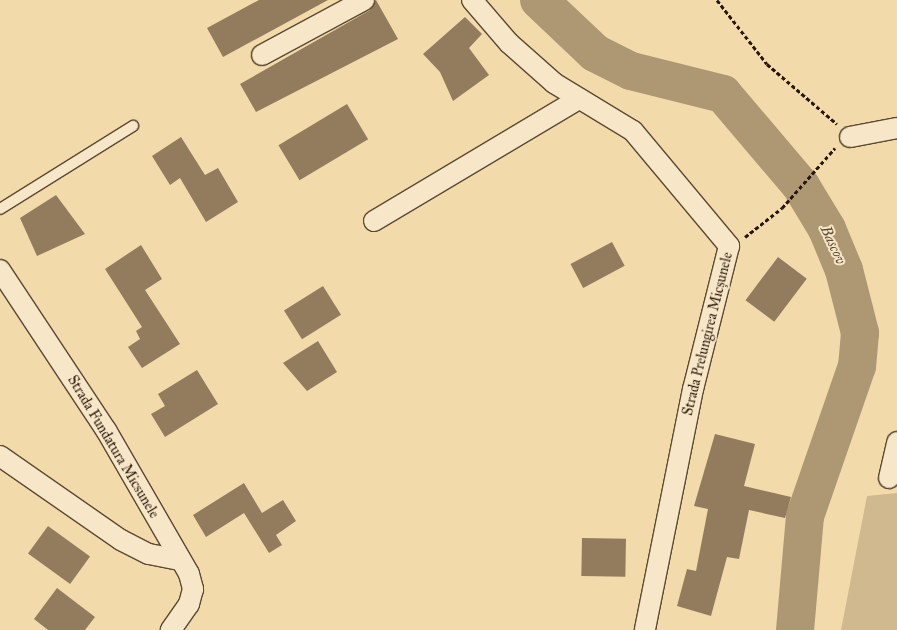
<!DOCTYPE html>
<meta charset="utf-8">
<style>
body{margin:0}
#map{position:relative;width:897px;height:630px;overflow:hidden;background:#f2daab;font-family:"IM FELL Great Primer",serif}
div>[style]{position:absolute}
.green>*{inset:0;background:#d0b98f}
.river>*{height:38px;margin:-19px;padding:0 19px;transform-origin:19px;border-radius:19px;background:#ae9874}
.building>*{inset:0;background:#927c5d;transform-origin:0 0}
.path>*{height:3px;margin-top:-1.5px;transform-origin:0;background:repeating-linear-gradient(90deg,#291709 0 4px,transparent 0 6.5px)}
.roads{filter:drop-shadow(1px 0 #5b4832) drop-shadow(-1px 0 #5b4832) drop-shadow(0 1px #5b4832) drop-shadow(0 -1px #5b4832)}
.service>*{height:10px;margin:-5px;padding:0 5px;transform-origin:5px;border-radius:5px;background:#f7e7c8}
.minor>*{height:20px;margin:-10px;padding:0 10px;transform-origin:10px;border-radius:10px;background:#f7e7c8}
span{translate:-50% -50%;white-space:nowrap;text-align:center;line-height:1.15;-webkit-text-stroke:4px #f7e7c8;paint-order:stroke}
.street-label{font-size:14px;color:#291709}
.water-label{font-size:15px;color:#5e4b34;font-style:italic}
</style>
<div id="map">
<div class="green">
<div style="clip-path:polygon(897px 493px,897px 630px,841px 630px,867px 496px)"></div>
</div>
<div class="river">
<div style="left:539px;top:0;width:77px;rotate:43.4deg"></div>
<div style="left:595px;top:53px;width:40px;rotate:26.6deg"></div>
<div style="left:631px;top:71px;width:95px;rotate:14deg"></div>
<div style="left:723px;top:94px;width:121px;rotate:49.7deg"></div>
<div style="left:801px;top:186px;width:50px;rotate:58.8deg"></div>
<div style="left:827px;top:229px;width:44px;rotate:67.5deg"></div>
<div style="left:844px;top:270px;width:65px;rotate:75.7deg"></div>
<div style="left:860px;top:333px;width:33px;rotate:95deg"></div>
<div style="left:857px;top:366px;width:159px;rotate:109.1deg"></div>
<div style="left:805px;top:516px;width:114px;rotate:95deg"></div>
</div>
<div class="building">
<div style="clip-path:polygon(259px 0,328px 0,223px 57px,207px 28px)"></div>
<div style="clip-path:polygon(376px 0,398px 39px,256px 112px,240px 84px,370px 10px)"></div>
<div style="clip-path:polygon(465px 17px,482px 34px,469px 48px,489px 75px,453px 101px,440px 72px,423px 54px)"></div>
<div style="left:347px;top:104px;width:41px;height:80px;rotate:59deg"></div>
<div style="clip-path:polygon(181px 137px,205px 175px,218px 168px,238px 202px,206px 222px,180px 178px,170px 185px,152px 156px)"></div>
<div style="clip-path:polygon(56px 195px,85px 234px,37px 256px,20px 218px)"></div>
<div style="left:612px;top:242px;width:27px;height:47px;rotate:62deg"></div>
<div style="clip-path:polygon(141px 245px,162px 279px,145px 290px,180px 344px,142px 368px,128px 347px,140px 339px,136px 331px,142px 327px,105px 269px)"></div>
<div style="left:778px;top:257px;width:36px;height:54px;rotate:37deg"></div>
<div style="left:323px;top:286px;width:34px;height:46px;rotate:58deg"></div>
<div style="clip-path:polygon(318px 341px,337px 372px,307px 391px,283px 363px)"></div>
<div style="clip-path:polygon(197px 370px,218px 404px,165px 437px,151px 414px,165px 406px,158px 394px)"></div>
<div style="clip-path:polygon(715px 434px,755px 444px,744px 486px,791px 497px,785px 518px,749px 510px,739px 559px,727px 557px,711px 616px,677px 606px,687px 569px,696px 571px,708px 509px,694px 506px)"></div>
<div style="clip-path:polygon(244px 483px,262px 513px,283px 500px,296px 521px,276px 535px,282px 545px,269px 553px,244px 513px,206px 537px,193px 515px)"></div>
<div style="left:48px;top:526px;width:52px;height:34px;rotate:36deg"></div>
<div style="left:582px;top:538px;width:44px;height:38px;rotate:1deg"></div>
<div style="clip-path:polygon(57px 588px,95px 617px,85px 630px,48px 630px,34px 619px)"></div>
</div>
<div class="path">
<div style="left:717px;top:0;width:81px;rotate:52deg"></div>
<div style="left:767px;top:64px;width:92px;rotate:40.6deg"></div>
<div style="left:745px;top:237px;width:47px;rotate:-38.1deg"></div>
<div style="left:782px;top:208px;width:80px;rotate:-48.5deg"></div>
</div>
<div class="roads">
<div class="service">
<div style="left:0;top:209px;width:157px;rotate:-32deg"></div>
</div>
<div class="minor">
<div style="left:472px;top:0;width:57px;rotate:49.3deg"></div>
<div style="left:509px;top:43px;width:60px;rotate:41.6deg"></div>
<div style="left:554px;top:83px;width:92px;rotate:31.3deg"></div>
<div style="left:633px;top:131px;width:150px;rotate:50.1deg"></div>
<div style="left:729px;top:246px;width:147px;rotate:104.1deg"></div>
<div style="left:693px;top:389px;width:246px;rotate:101.3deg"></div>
<div style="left:262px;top:55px;width:116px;rotate:-28.3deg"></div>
<div style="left:850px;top:137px;width:48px;rotate:-10.8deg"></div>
<div style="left:374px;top:221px;width:239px;rotate:-30.8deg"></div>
<div style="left:0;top:270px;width:192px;rotate:56.5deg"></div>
<div style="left:106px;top:430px;width:166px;rotate:60deg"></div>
<div style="left:189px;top:574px;width:16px;rotate:75deg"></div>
<div style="left:193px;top:589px;width:16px;rotate:105deg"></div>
<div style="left:189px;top:604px;width:32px;rotate:125deg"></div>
<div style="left:0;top:456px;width:147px;rotate:34.8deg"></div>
<div style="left:121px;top:540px;width:31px;rotate:27deg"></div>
<div style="left:149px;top:554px;width:32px;rotate:11deg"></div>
<div style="left:889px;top:478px;width:37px;rotate:-77deg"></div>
</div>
</div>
<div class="street-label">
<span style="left:708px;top:334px;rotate:-76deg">Strada Prelungirea Micșunele</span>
<span style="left:113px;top:447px;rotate:59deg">Strada Fundatura Micsunele</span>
</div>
<div class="water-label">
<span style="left:833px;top:245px;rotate:65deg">Bascov</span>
</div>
</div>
